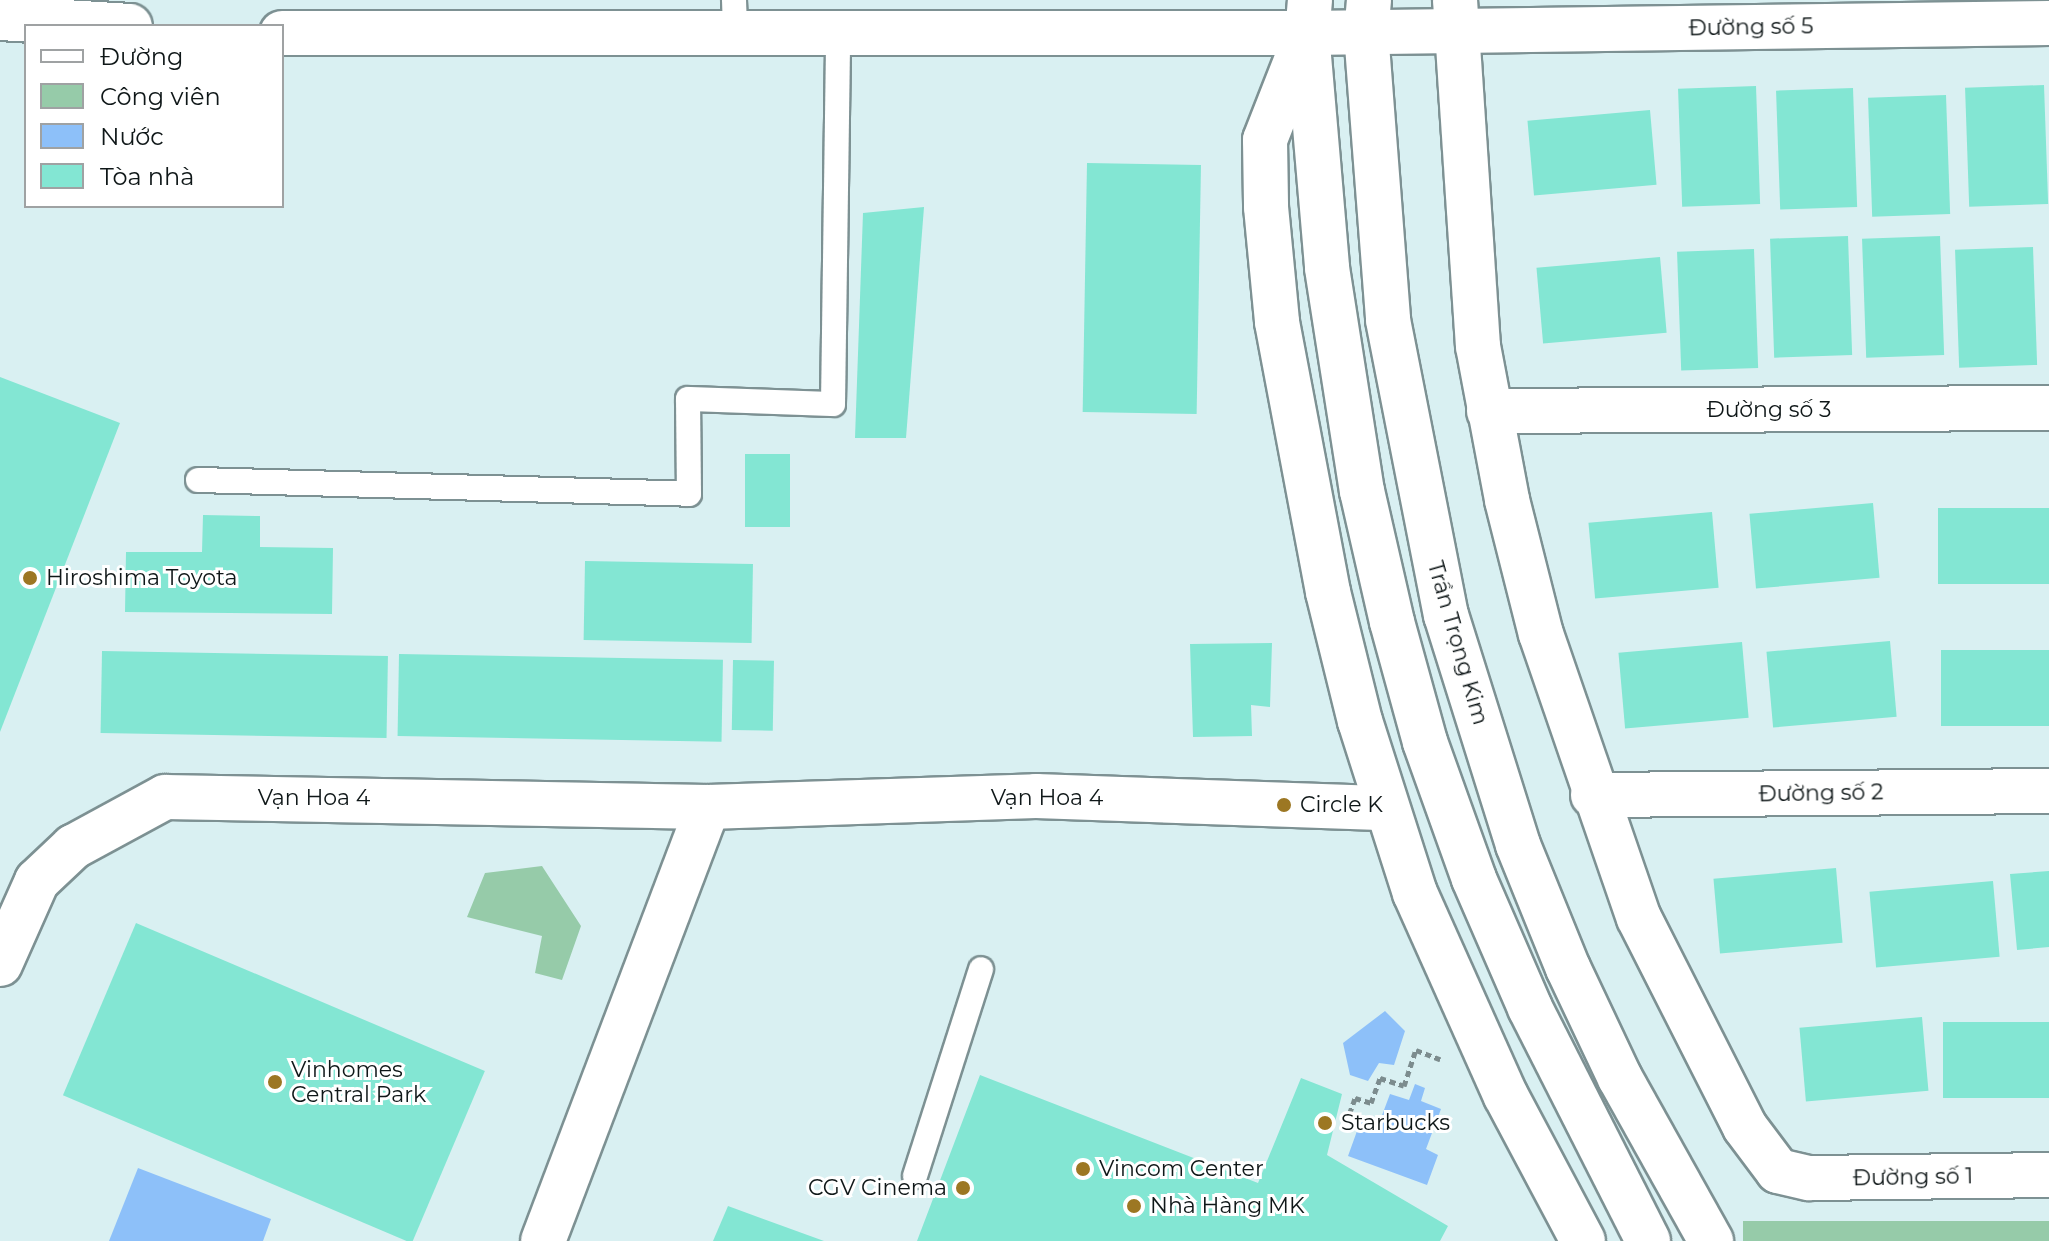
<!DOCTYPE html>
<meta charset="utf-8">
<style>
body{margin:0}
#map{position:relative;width:2049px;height:1241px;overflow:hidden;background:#d9f0f2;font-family:Montserrat,sans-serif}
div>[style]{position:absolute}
.green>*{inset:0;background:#96cba9;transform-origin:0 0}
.water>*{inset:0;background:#8dc0f9}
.building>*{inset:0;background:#83e6d3;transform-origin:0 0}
.path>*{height:5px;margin-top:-2.5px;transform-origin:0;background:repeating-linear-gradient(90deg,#7c8c8e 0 6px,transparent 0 10px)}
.roads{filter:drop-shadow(2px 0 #7d9193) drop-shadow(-2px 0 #7d9193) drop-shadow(0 2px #7d9193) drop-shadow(0 -2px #7d9193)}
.service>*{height:24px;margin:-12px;padding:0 12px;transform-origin:12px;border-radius:12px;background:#fff}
.minor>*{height:44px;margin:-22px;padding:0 22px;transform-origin:22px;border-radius:22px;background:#fff}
.dots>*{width:22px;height:22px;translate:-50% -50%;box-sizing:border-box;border:4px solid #fff;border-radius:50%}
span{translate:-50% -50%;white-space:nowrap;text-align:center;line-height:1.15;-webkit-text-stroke:6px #fff;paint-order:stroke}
.street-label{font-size:22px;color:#0f1718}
.poi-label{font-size:22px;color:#0f1718}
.left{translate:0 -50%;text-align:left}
.right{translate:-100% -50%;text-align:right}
.legend{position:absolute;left:24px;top:24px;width:260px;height:184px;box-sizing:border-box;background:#fff;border:2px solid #9fa2a3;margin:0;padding:10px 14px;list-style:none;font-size:24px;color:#0f1718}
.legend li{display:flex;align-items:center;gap:16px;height:40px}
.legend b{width:40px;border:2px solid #9fa2a3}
</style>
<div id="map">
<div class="green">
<div style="clip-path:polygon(542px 866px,581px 926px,562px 980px,535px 973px,542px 936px,467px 917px,485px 873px)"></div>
<div style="left:2049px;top:1221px;width:20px;height:306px;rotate:90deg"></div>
</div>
<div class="water">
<div style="clip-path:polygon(1385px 1011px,1405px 1031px,1394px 1065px,1379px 1063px,1368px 1081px,1350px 1075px,1343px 1043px)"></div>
<div style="clip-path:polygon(1415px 1084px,1425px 1088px,1421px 1101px,1441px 1109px,1426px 1149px,1438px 1155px,1427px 1185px,1348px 1156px,1361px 1120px,1378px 1126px,1390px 1094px,1409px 1100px)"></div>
<div style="clip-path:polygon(138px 1168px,271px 1219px,263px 1241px,109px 1241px)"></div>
</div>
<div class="building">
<div style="left:2044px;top:85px;width:119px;height:79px;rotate:88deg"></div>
<div style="left:1756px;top:86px;width:118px;height:78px;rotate:88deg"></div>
<div style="left:1853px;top:88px;width:119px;height:77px;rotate:88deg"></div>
<div style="left:1946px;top:95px;width:119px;height:78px;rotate:88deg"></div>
<div style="left:1650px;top:110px;width:75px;height:123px;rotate:85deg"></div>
<div style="left:1087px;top:163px;width:114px;height:249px;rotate:1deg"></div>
<div style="clip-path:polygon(924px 207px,906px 438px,855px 438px,863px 213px)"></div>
<div style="left:1848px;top:236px;width:119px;height:78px;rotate:88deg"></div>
<div style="left:1940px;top:236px;width:119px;height:78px;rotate:88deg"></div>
<div style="left:2033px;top:247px;width:118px;height:78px;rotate:88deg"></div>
<div style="left:1754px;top:249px;width:119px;height:77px;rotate:88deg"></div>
<div style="left:1660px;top:257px;width:76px;height:124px;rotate:85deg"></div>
<div style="clip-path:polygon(0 377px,120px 423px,0 732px)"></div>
<div style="left:745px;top:454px;width:45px;height:73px"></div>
<div style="left:1873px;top:503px;width:75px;height:124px;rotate:85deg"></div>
<div style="left:2049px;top:508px;width:76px;height:111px;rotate:90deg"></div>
<div style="left:1712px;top:512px;width:76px;height:124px;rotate:85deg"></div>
<div style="clip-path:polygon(203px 515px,260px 516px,260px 547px,333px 548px,332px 614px,125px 612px,126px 552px,202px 552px)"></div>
<div style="left:585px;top:561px;width:168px;height:79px;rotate:1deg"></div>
<div style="left:1890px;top:641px;width:76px;height:124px;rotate:85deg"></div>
<div style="left:1742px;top:642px;width:76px;height:124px;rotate:85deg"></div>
<div style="clip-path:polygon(1272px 643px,1270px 707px,1251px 705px,1252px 736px,1193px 737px,1190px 644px)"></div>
<div style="left:2049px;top:650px;width:76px;height:108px;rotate:90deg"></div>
<div style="left:102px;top:651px;width:286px;height:82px;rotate:1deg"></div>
<div style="left:399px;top:654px;width:324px;height:82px;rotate:1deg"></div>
<div style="left:733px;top:660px;width:41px;height:70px;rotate:1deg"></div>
<div style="left:1836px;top:868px;width:75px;height:123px;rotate:85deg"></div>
<div style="clip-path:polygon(2049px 871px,2049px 947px,2017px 950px,2010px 874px)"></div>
<div style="left:1993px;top:881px;width:76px;height:124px;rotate:85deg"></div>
<div style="left:136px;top:923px;width:379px;height:187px;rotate:23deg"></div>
<div style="left:1922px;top:1017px;width:74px;height:123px;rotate:85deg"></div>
<div style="left:2049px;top:1022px;width:76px;height:106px;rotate:90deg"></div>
<div style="clip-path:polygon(980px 1075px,1258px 1183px,1301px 1078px,1342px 1094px,1327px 1155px,1448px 1226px,1440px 1241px,917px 1241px)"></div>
<div style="clip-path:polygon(728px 1206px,824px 1241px,713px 1241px)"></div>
</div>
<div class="path">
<div style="left:1346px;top:1123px;width:27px;rotate:-70deg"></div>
<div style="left:1355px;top:1098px;width:17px;rotate:17deg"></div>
<div style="left:1371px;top:1103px;width:27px;rotate:-70deg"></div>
<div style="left:1380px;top:1078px;width:25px;rotate:18deg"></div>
<div style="left:1404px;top:1086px;width:38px;rotate:-72deg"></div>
<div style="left:1416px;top:1050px;width:26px;rotate:21deg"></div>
</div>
<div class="roads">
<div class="service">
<div style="left:734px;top:0;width:33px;rotate:88deg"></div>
<div style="left:198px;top:480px;width:491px;rotate:1.6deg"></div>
<div style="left:689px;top:494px;width:95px;rotate:-90.6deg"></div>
<div style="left:688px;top:399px;width:145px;rotate:2deg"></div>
<div style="left:833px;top:404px;width:372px;rotate:-89.2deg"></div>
<div style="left:915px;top:1176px;width:217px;rotate:-72.3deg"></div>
</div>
<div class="minor">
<div style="left:1310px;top:0;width:33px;rotate:95deg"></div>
<div style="left:1307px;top:33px;width:236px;rotate:85.1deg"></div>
<div style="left:1327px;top:268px;width:226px;rotate:81.1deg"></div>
<div style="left:1362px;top:491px;width:134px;rotate:77.1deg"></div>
<div style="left:1392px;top:622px;width:124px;rotate:74.6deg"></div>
<div style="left:1425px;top:742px;width:145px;rotate:70.3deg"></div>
<div style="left:1474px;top:879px;width:141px;rotate:66.5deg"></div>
<div style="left:1530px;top:1008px;width:261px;rotate:63.1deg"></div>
<div style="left:1369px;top:0;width:32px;rotate:95deg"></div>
<div style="left:1366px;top:32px;width:289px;rotate:85.6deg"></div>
<div style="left:1388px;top:320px;width:301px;rotate:78.9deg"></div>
<div style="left:1446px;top:615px;width:241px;rotate:72.6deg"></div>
<div style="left:1518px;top:845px;width:133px;rotate:67.9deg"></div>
<div style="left:1568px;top:968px;width:122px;rotate:64.7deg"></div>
<div style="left:1620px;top:1078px;width:187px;rotate:60.8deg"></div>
<div style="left:1455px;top:0;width:347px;rotate:86.2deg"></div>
<div style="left:1478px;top:346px;width:157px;rotate:79.3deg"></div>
<div style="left:1507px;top:500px;width:138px;rotate:75.8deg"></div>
<div style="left:1541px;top:634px;width:300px;rotate:71deg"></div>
<div style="left:1639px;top:918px;width:234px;rotate:63.1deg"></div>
<div style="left:1745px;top:1127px;width:55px;rotate:53.1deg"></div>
<div style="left:1778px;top:1171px;width:32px;rotate:13deg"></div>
<div style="left:1809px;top:1178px;width:240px;rotate:-0.7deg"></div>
<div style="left:0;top:18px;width:130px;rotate:3.5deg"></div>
<div style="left:282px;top:33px;width:1025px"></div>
<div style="left:1307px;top:33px;width:742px;rotate:-0.77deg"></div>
<div style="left:1303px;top:43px;width:104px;rotate:111.4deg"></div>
<div style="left:1265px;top:140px;width:67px;rotate:89.1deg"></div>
<div style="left:1266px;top:207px;width:116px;rotate:84.5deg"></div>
<div style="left:1277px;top:322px;width:275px;rotate:79.3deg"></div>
<div style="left:1328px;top:592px;width:133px;rotate:76.1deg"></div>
<div style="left:1360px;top:721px;width:181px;rotate:72.3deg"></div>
<div style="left:1415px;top:893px;width:222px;rotate:65.9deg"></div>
<div style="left:1506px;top:1096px;width:164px;rotate:62deg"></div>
<div style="left:1489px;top:411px;width:560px;rotate:-0.31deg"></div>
<div style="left:1593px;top:795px;width:456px;rotate:-0.5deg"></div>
<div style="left:0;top:964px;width:91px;rotate:-66deg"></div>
<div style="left:37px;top:881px;width:50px;rotate:-43.4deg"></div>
<div style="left:73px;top:847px;width:105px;rotate:-28.5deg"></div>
<div style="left:165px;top:797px;width:543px;rotate:1.06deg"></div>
<div style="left:708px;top:807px;width:328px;rotate:-1.9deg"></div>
<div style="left:1036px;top:796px;width:351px;rotate:2deg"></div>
<div style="left:543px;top:1241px;width:464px;rotate:-69.2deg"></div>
</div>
</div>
<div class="dots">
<div style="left:30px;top:578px;background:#9c7723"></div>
<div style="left:1284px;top:805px;background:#9c7723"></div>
<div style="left:275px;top:1082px;background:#9c7723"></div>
<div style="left:1325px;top:1123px;background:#9c7723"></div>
<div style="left:1083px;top:1169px;background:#9c7723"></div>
<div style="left:963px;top:1188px;background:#9c7723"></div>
<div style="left:1134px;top:1206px;background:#9c7723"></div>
</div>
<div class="street-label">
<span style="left:1751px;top:27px;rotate:-1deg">Đường số 5</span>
<span style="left:1769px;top:410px">Đường số 3</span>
<span style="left:1458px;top:643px;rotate:74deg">Trần Trọng Kim</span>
<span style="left:1821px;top:793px;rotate:-1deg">Đường số 2</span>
<span style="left:314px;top:798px">Vạn Hoa 4</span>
<span style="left:1047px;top:798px">Vạn Hoa 4</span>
<span style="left:1913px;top:1177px;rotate:-1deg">Đường số 1</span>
</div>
<div class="poi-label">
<span class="left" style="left:46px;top:578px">Hiroshima Toyota</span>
<span class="left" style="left:1300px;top:805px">Circle K</span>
<span class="left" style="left:291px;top:1082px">Vinhomes<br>Central Park</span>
<span class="left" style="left:1341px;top:1123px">Starbucks</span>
<span class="left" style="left:1099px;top:1169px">Vincom Center</span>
<span class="right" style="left:947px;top:1188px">CGV Cinema</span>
<span class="left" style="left:1150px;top:1206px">Nhà Hàng MK</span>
</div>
<ul class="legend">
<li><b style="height:10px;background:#fff"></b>Đường</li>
<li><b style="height:22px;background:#96cba9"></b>Công viên</li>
<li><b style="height:22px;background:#8dc0f9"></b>Nước</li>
<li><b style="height:22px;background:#83e6d3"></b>Tòa nhà</li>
</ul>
</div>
